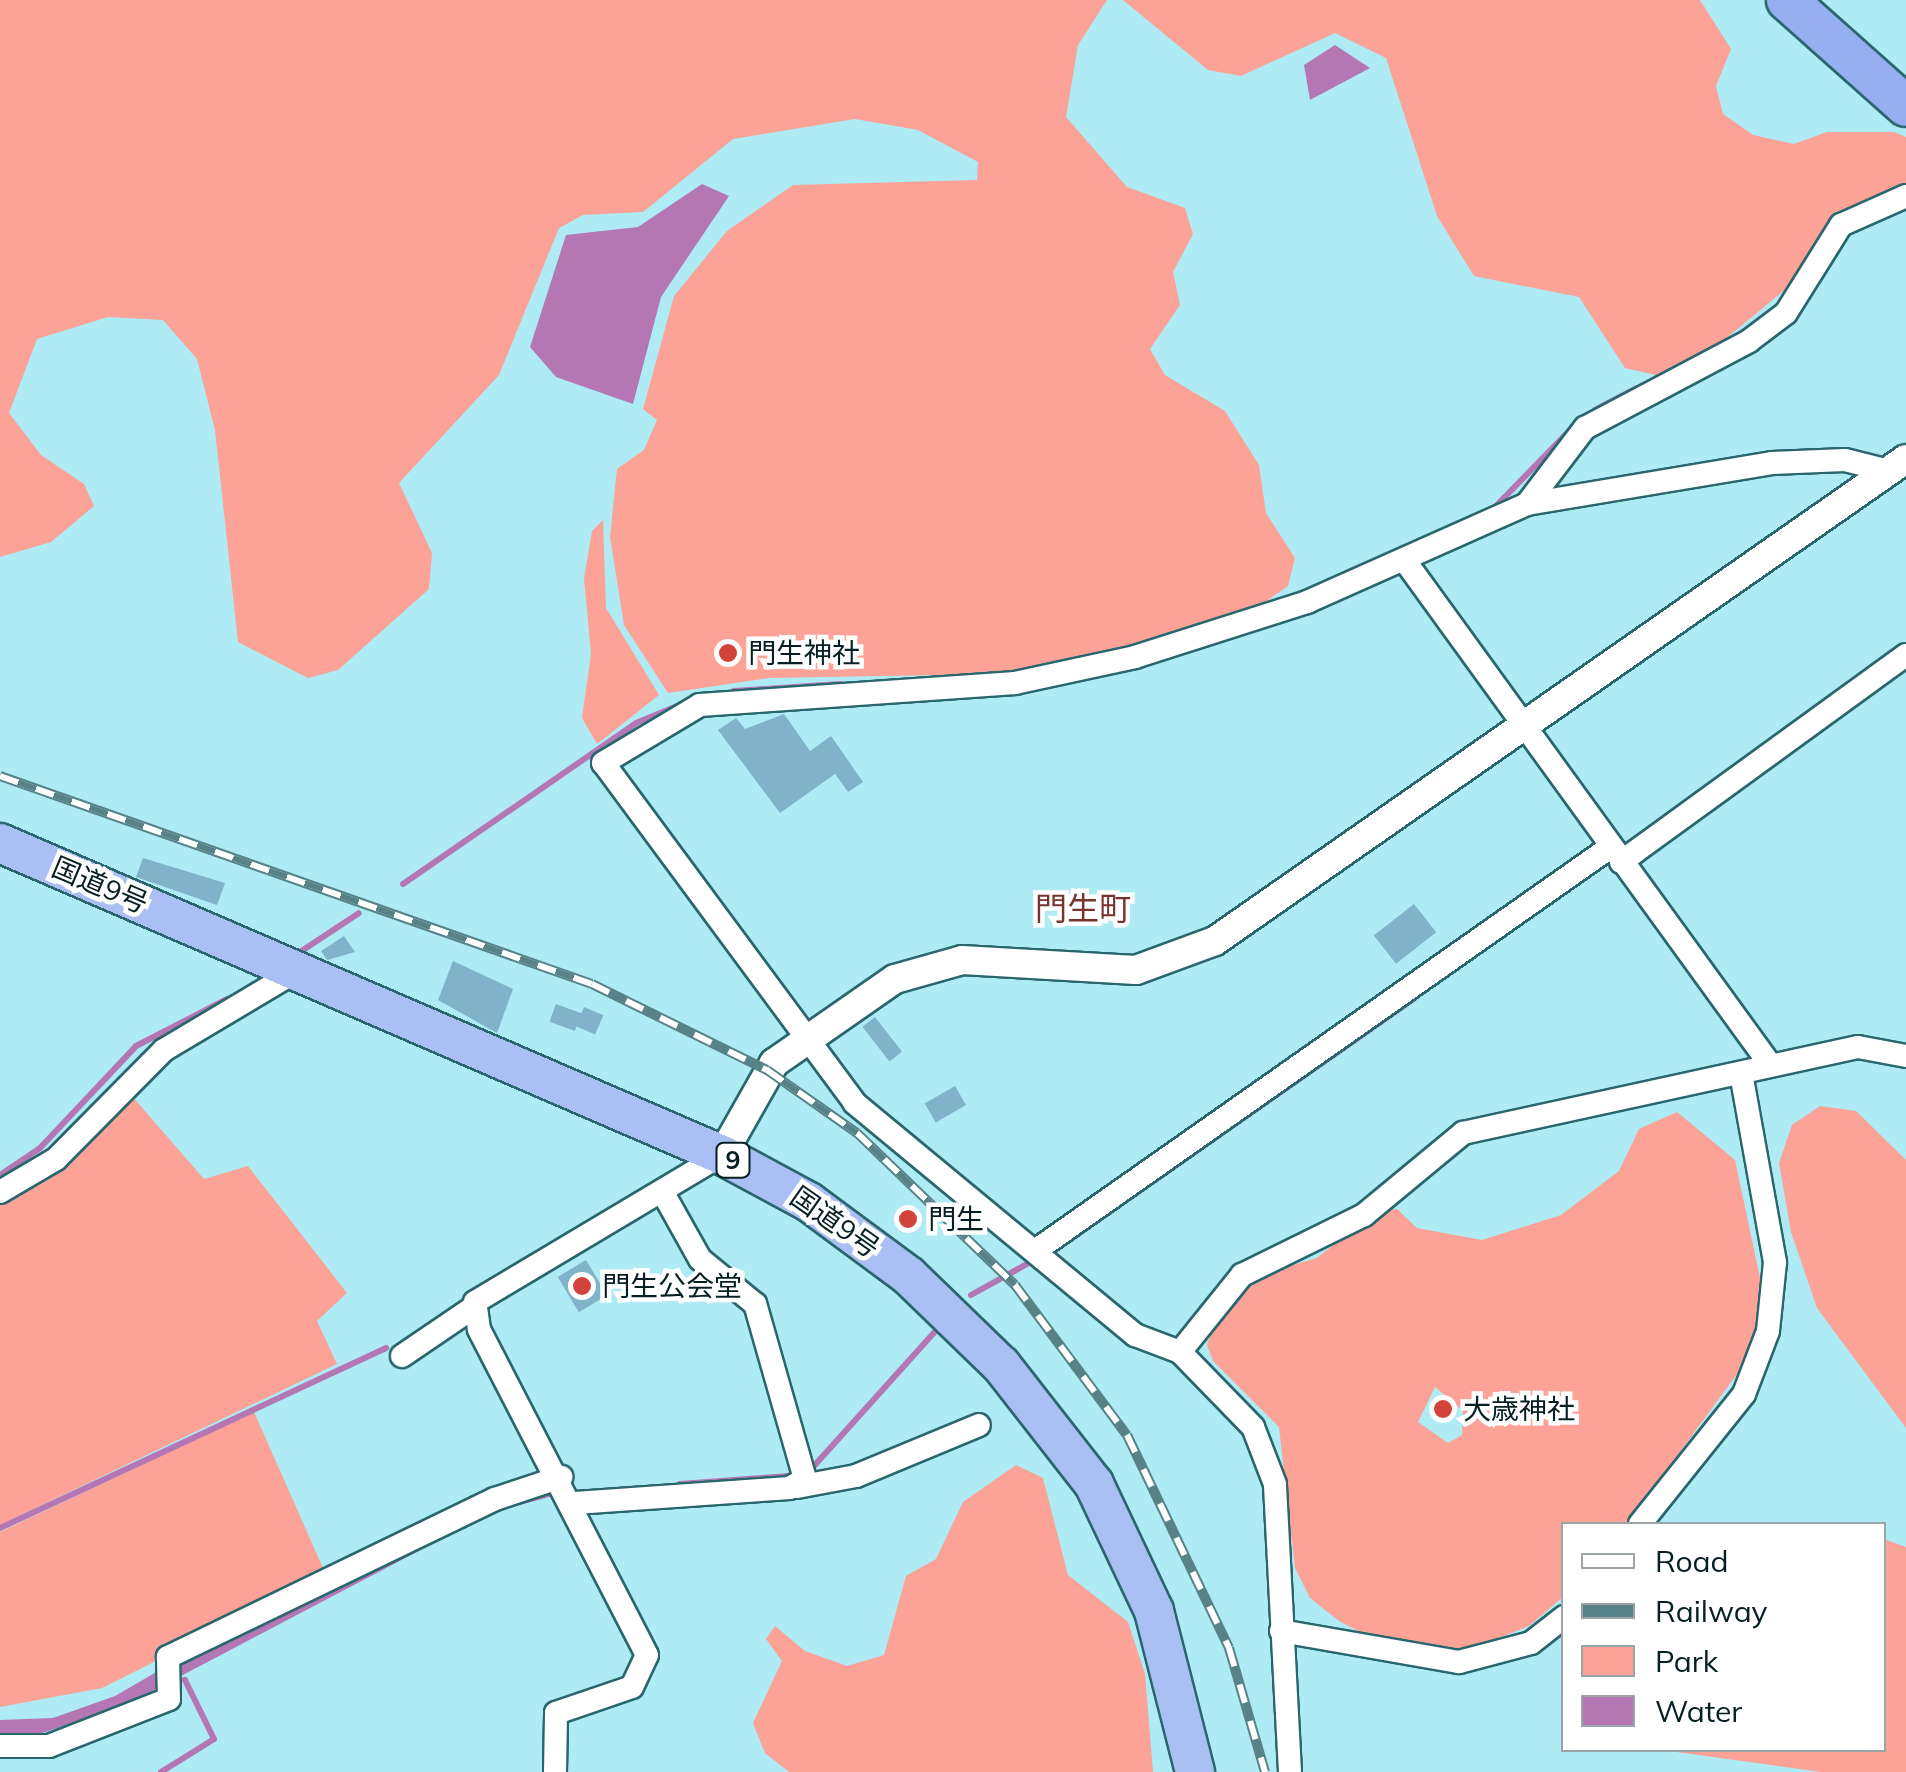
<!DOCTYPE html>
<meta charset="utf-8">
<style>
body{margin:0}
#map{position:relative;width:1906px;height:1772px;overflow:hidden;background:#aeebf4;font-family:Mulish,"Noto Sans JP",sans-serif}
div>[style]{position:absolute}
.green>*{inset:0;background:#fca297}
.water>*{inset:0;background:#b577b4}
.stream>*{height:6px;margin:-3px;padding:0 3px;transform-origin:3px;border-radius:3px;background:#b577b4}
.building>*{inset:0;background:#80b3c9;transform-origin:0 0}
.roads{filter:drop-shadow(2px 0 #2a666e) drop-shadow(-2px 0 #2a666e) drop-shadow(0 2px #2a666e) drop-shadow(0 -2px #2a666e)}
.minor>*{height:22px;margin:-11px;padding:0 11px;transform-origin:11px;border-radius:11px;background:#fff}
.tertiary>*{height:28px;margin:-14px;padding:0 14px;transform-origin:14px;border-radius:14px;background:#fff}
.trunk>*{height:38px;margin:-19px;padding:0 19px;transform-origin:19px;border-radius:19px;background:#aabff3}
.motorway>*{height:40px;margin:-20px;padding:0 20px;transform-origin:20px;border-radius:20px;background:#95aff0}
.rail>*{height:10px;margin-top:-5px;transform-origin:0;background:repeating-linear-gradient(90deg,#fff 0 19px,#578288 0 38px);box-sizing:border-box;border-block:2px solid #578288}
.dots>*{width:28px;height:28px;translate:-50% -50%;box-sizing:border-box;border:5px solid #fff;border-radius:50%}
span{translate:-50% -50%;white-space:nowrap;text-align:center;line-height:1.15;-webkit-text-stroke:9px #fff;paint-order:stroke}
.shield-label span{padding:2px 8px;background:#fff;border:2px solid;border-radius:8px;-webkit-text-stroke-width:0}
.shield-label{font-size:25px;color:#061f22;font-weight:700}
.poi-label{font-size:28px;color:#061f22}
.left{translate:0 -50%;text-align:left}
.street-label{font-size:28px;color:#061f22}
.quarter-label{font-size:32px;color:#79332c}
.legend{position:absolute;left:1561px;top:1522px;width:325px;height:230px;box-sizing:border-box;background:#fff;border:2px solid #9ba5a7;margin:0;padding:12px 18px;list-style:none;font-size:30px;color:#061f22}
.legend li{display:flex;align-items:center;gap:20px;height:50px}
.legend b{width:50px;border:2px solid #9ba5a7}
</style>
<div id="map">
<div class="green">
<div style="clip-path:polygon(0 0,1107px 0,1078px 45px,1066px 117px,1127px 187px,1185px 208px,1193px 234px,1173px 272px,1180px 305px,1150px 349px,1165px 375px,1225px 411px,1259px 465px,1266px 513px,1295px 558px,1288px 586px,1238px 621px,1096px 657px,995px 674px,769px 678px,668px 693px,624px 625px,610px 537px,617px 469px,644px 450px,657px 420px,643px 409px,674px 296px,727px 231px,793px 185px,977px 180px,978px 162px,918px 130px,855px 119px,733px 139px,643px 212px,583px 215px,559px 228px,499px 375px,399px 483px,432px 553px,429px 589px,338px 670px,308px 678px,238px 642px,215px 430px,197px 359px,163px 320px,108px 317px,37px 339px,9px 413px,41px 455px,84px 484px,94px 506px,51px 542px,0 557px)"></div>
<div style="clip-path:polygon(1123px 0,1700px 0,1731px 49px,1716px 86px,1723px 114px,1753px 135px,1794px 144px,1827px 132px,1894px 132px,1906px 137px,1906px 185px,1837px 212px,1793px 283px,1723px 341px,1664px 377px,1625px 368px,1579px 297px,1474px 276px,1437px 216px,1386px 58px,1335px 33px,1241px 76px,1208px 70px)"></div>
<div style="clip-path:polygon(603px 520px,606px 608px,659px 695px,597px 744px,582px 718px,591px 654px,584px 578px,592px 531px)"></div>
<div style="clip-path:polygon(131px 1095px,204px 1179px,248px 1166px,347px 1293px,317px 1321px,337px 1364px,0 1525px,0 1200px)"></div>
<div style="clip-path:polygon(1820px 1106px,1856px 1111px,1906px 1160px,1906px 1428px,1817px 1308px,1791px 1232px,1779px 1163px,1792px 1125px)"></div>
<div style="clip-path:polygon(evenodd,1677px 1112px,1735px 1160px,1763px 1292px,1762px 1340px,1627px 1524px,1564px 1524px,1563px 1597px,1529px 1626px,1479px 1646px,1429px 1651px,1382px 1643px,1339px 1621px,1310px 1598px,1295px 1568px,1279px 1427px,1213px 1361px,1207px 1345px,1219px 1312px,1268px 1272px,1317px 1258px,1376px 1211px,1397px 1209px,1417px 1228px,1482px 1240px,1561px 1215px,1619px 1171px,1639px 1129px,1677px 1112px,1435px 1387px,1463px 1411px,1462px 1435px,1448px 1443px,1418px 1422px,1435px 1387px)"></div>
<div style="clip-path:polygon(254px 1412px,323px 1568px,319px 1579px,102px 1688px,0 1707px,0 1532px)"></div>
<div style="clip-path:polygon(1016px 1465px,1043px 1478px,1068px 1575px,1128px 1622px,1145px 1674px,1153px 1772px,789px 1772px,765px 1753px,753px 1723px,782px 1661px,766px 1639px,775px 1626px,805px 1651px,847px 1666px,884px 1655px,906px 1576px,936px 1559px,963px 1502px)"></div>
<div style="clip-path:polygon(1884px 1539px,1906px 1547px,1906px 1772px,1821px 1772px,1662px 1750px,1884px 1750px)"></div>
</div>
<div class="water">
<div style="clip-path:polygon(1335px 45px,1370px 68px,1310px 100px,1304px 65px)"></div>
<div style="clip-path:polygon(702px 184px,729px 196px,661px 297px,633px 404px,556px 377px,530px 347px,566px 235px,638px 227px)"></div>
<div style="clip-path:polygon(543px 1488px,564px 1493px,491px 1513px,120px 1708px,36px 1735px,0 1735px,0 1720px,53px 1718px,115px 1696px,172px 1663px)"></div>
</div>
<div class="stream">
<div style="left:1595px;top:410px;width:47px;rotate:-27.6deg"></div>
<div style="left:1496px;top:506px;width:122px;rotate:-45.7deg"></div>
<div style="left:734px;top:691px;width:107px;rotate:-3.7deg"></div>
<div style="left:403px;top:884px;width:283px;rotate:-34.6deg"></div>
<div style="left:636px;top:723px;width:55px;rotate:-22.4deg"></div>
<div style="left:297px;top:954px;width:74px;rotate:-33.5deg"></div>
<div style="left:0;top:1175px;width:48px;rotate:-34deg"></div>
<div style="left:40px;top:1148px;width:140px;rotate:-46.7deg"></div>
<div style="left:136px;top:1046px;width:102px;rotate:-27.3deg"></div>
<div style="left:1048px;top:1255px;width:447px;rotate:-35deg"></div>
<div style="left:971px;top:1295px;width:74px;rotate:-29deg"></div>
<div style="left:814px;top:1466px;width:187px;rotate:-48deg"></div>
<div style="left:680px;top:1484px;width:109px;rotate:-4.2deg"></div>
<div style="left:0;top:1528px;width:426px;rotate:-25deg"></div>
<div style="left:161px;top:1772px;width:62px;rotate:-31.9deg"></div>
<div style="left:214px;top:1739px;width:66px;rotate:-116.2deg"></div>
</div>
<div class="building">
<div style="clip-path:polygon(784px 714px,810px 751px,831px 736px,863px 782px,848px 792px,835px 774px,780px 813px,718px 730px,736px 718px,745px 729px)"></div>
<div style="clip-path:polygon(143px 858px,225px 883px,217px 905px,136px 877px)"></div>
<div style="left:1414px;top:904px;width:36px;height:51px;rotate:52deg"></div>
<div style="clip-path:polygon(344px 936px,355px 952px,327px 960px,321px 951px)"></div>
<div style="clip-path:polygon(453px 961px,513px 989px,497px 1033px,438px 1000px)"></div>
<div style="left:556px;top:1004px;width:27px;height:19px;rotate:20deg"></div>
<div style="left:584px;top:1007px;width:21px;height:21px;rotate:23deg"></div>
<div style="left:875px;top:1017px;width:44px;height:16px;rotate:52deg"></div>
<div style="left:955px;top:1086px;width:22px;height:35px;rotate:60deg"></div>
<div style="left:586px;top:1260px;width:41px;height:33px;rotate:59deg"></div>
</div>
<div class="roads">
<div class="minor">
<div style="left:1527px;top:504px;width:96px;rotate:-52.7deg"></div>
<div style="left:1585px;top:428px;width:186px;rotate:-27.9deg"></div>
<div style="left:1749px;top:341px;width:46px;rotate:-37.1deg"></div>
<div style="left:1786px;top:313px;width:104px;rotate:-58deg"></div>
<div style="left:1841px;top:225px;width:71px;rotate:-24deg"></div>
<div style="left:1405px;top:561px;width:620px;rotate:54.05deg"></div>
<div style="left:1621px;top:862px;width:352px;rotate:-36deg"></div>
<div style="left:0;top:1192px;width:65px;rotate:-30.5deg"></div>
<div style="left:56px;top:1159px;width:153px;rotate:-45.3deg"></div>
<div style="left:164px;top:1050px;width:156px;rotate:-30.8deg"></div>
<div style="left:1035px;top:1251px;width:701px;rotate:-35.07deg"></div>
<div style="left:1180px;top:1352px;width:99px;rotate:-51.2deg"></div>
<div style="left:1242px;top:1275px;width:136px;rotate:-26.2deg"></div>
<div style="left:1364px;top:1215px;width:129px;rotate:-39.6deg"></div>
<div style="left:1463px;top:1133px;width:404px;rotate:-12.3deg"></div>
<div style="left:1858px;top:1047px;width:49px;rotate:10.6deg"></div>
<div style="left:402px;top:1356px;width:87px;rotate:-34.2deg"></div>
<div style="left:797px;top:1487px;width:60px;rotate:-10.6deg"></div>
<div style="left:856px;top:1476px;width:133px;rotate:-22.5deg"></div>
<div style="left:575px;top:1503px;width:215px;rotate:-4deg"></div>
<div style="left:789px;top:1488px;width:18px;rotate:-29deg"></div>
<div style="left:805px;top:1479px;width:182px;rotate:-105.9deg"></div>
<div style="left:755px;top:1304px;width:71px;rotate:-140.7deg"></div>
<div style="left:700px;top:1259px;width:76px;rotate:-119.3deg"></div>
<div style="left:1640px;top:1524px;width:166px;rotate:-51.3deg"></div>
<div style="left:1744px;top:1394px;width:67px;rotate:-69.1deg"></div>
<div style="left:1768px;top:1331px;width:69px;rotate:-84.2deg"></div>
<div style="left:1775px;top:1262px;width:192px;rotate:-100.2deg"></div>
<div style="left:1281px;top:1631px;width:181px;rotate:9.9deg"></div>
<div style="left:1459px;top:1662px;width:74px;rotate:-14.8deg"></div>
<div style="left:1531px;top:1643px;width:42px;rotate:-38.2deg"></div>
<div style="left:0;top:1746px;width:49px"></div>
<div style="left:49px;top:1746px;width:129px;rotate:-21.4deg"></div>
<div style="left:169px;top:1699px;width:42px;rotate:-91.4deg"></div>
<div style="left:168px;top:1657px;width:363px;rotate:-25.8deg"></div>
<div style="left:495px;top:1499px;width:70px;rotate:-18.4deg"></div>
<div style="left:555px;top:1772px;width:59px;rotate:-89deg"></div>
<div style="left:556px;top:1713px;width:80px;rotate:-18.9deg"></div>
<div style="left:632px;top:1687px;width:35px;rotate:-65deg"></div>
<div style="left:647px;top:1655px;width:367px;rotate:-117.3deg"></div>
<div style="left:479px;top:1329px;width:27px;rotate:-98deg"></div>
<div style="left:475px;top:1302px;width:287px;rotate:-30.8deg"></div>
<div style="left:1290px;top:1772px;width:288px;rotate:-93deg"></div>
<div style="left:1275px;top:1484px;width:61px;rotate:-111.1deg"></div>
<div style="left:1253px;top:1427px;width:105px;rotate:-134.2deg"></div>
<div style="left:1180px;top:1352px;width:48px;rotate:-159.3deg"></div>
<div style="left:1135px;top:1335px;width:364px;rotate:-140.4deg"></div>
<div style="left:855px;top:1103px;width:423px;rotate:-126.5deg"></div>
<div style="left:603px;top:763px;width:113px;rotate:-30.9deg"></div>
<div style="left:700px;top:705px;width:316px;rotate:-4deg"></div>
<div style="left:1015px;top:683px;width:123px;rotate:-12.2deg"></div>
<div style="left:1135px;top:657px;width:181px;rotate:-17.7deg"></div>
<div style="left:1307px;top:602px;width:241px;rotate:-24deg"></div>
<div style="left:1527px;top:504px;width:248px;rotate:-9.5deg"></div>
<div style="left:1772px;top:463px;width:73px;rotate:-2.4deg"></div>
<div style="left:1845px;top:460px;width:45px;rotate:14deg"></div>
</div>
<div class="tertiary">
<div style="left:722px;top:1155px;width:106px;rotate:-60.5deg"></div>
<div style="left:774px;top:1063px;width:147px;rotate:-34.8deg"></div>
<div style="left:895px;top:979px;width:70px;rotate:-15.8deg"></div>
<div style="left:962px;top:960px;width:174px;rotate:3.3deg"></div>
<div style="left:1136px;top:970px;width:84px;rotate:-20.2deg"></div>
<div style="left:1215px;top:941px;width:842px;rotate:-34.9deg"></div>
</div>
<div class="trunk">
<div style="left:0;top:843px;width:787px;rotate:23.37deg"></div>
<div style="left:722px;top:1155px;width:99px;rotate:28.4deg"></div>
<div style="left:809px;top:1202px;width:124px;rotate:36.5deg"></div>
<div style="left:909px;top:1276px;width:128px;rotate:44.1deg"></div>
<div style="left:1001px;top:1365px;width:151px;rotate:52deg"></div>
<div style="left:1094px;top:1484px;width:140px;rotate:64.7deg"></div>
<div style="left:1154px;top:1611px;width:166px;rotate:75.7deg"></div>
</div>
<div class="motorway">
<div style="left:1787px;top:0;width:159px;rotate:41.7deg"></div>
</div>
</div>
<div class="rail">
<div style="left:0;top:776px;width:627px;rotate:19.36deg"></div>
<div style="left:592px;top:984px;width:195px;rotate:26.2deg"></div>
<div style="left:767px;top:1070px;width:110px;rotate:35deg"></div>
<div style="left:857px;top:1133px;width:219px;rotate:43.9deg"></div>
<div style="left:1015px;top:1285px;width:187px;rotate:53.3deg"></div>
<div style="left:1127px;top:1435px;width:236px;rotate:64.4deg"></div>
<div style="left:1229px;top:1648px;width:129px;rotate:73.8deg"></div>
</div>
<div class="dots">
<div style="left:728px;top:653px;background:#d1433b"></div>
<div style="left:908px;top:1219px;background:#d1433b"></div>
<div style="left:582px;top:1286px;background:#d1433b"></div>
<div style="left:1443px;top:1409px;background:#d1433b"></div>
</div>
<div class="shield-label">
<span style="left:733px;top:1160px">9</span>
</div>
<div class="poi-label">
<span class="left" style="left:748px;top:653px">門生神社</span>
<span class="left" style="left:928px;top:1219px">門生</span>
<span class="left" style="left:602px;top:1286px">門生公会堂</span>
<span class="left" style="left:1463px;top:1409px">大歳神社</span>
</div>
<div class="street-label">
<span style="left:100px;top:885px;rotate:23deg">国道9号</span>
<span style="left:835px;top:1222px;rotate:35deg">国道9号</span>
</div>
<div class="quarter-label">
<span style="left:1083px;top:908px">門生町</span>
</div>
<ul class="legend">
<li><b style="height:12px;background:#fff"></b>Road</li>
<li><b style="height:12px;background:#578288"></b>Railway</li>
<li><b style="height:28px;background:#fca297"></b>Park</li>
<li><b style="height:28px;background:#b577b4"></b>Water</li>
</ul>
</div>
